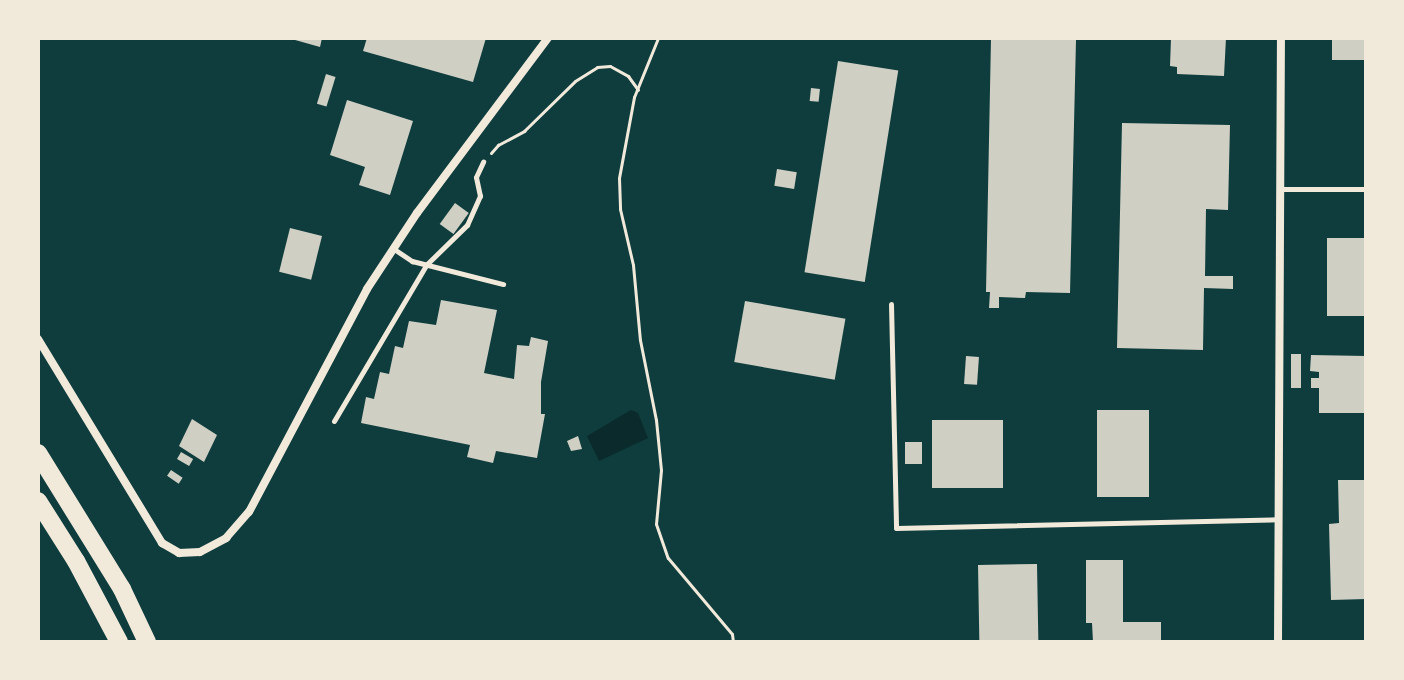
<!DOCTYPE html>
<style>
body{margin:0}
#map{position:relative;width:1404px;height:680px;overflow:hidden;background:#0f3d3e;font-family:Signika,sans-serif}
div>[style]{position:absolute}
.water>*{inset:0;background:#0a2a2b}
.building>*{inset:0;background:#cfcfc3;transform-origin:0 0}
.path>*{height:3px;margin:-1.5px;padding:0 1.5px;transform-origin:1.5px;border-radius:1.5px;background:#f1e9da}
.service>*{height:5px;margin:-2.5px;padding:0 2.5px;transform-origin:2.5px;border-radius:2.5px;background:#f1e9da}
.minor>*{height:8px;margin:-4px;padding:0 4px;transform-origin:4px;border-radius:4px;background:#f1e9da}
.trunk>*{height:18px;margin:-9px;padding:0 9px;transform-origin:9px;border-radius:9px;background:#f1e9da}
span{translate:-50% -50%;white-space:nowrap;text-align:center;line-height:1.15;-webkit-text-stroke:8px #f1e9da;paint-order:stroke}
.frame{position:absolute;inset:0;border:40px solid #f1e9da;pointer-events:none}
</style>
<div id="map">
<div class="water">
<div style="clip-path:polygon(631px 410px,638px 413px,648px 438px,599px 461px,587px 436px)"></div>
</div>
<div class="building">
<div style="clip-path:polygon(288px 38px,322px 38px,320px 47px)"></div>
<div style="clip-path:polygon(367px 38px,486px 38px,473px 82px,363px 51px)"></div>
<div style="clip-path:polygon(991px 38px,1076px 40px,1070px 293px,1026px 292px,1025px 298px,999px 297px,999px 308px,989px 308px,990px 292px,986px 292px)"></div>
<div style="clip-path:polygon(1171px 38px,1226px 38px,1224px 76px,1177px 74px,1177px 67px,1170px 66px)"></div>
<div style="left:1332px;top:38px;width:34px;height:22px"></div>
<div style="left:838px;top:61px;width:61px;height:214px;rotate:9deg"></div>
<div style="left:326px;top:74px;width:10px;height:31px;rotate:17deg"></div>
<div style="left:811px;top:88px;width:9px;height:13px;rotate:6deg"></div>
<div style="clip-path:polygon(347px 100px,413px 121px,390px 195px,359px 185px,365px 167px,330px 155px)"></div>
<div style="clip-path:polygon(1122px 123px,1230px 125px,1228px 210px,1206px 209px,1205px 276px,1233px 276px,1233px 289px,1204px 288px,1203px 350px,1117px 348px)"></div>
<div style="left:777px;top:169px;width:20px;height:17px;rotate:9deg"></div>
<div style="left:455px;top:203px;width:17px;height:26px;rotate:36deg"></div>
<div style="left:290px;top:228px;width:33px;height:45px;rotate:14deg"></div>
<div style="left:1327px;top:238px;width:39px;height:78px"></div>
<div style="clip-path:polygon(441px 300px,497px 310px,484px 373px,514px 379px,517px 345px,529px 346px,531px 337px,548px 341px,541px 382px,541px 414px,545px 414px,537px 458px,496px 451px,493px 463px,467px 457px,470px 445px,361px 423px,366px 397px,374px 399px,380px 372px,389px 374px,395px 346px,403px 348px,409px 321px,436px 325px)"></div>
<div style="left:745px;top:301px;width:102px;height:62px;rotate:10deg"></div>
<div style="left:1291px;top:354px;width:10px;height:34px"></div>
<div style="clip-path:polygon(1311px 355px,1366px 356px,1366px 413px,1319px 413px,1319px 388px,1311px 388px,1311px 378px,1319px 378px,1319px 372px,1310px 371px)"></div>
<div style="left:966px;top:356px;width:13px;height:28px;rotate:4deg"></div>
<div style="left:1097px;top:410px;width:52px;height:87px"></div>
<div style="clip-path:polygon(192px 419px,217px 435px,204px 462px,179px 446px)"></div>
<div style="left:932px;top:420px;width:71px;height:68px"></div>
<div style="clip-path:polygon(578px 436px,582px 449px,571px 451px,567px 441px)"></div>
<div style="left:905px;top:442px;width:17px;height:22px"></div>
<div style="left:181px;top:452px;width:14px;height:8px;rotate:30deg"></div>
<div style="left:171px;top:470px;width:14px;height:7px;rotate:34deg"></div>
<div style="clip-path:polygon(1338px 480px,1366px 480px,1366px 599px,1331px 600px,1329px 524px,1339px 523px)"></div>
<div style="clip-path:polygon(1086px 560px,1123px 560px,1123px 622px,1161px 622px,1161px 642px,1093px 642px,1092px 623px,1086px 623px)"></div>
<div style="left:1037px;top:564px;width:78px;height:59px;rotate:89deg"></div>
</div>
<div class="path">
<div style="left:658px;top:38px;width:64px;rotate:112.1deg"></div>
<div style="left:634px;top:97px;width:82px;rotate:100.5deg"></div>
<div style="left:619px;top:178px;width:31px;rotate:88deg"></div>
<div style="left:620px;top:209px;width:57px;rotate:76.9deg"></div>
<div style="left:633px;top:265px;width:75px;rotate:84.7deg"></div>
<div style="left:640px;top:340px;width:82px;rotate:78.7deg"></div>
<div style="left:656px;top:420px;width:50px;rotate:84.3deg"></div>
<div style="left:661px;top:470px;width:54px;rotate:95.3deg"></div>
<div style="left:656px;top:524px;width:36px;rotate:71deg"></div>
<div style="left:668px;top:558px;width:99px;rotate:49.9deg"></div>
<div style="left:732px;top:634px;width:8px;rotate:83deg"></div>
<div style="left:491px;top:153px;width:11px;rotate:-49deg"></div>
<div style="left:498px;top:145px;width:30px;rotate:-28deg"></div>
<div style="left:524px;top:131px;width:71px;rotate:-44.4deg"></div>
<div style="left:575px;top:81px;width:26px;rotate:-32deg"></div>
<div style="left:597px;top:67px;width:13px;rotate:-4deg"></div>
<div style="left:610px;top:66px;width:21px;rotate:29deg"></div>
<div style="left:628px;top:76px;width:17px;rotate:54deg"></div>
</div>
<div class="service">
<div style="left:1281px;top:189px;width:85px"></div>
<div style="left:394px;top:249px;width:22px;rotate:34deg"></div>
<div style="left:412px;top:261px;width:94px;rotate:14.2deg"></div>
<div style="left:891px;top:304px;width:224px;rotate:88.7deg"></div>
<div style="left:896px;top:528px;width:382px;rotate:-1.3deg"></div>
<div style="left:334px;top:421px;width:182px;rotate:-59.4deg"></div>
<div style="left:427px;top:264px;width:56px;rotate:-44.3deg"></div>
<div style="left:467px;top:225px;width:32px;rotate:-66deg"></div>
<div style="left:480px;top:196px;width:19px;rotate:-102deg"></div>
<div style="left:476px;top:177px;width:17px;rotate:-65deg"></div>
</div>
<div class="minor">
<div style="left:38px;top:339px;width:239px;rotate:58.7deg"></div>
<div style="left:162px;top:543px;width:20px;rotate:30deg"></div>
<div style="left:179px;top:553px;width:21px;rotate:-3deg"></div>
<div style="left:200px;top:552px;width:30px;rotate:-28deg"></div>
<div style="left:226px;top:538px;width:35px;rotate:-49deg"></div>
<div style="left:249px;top:512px;width:252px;rotate:-62.1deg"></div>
<div style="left:367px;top:289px;width:91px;rotate:-56.7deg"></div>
<div style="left:417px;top:213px;width:219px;rotate:-53.2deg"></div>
<div style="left:1278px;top:642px;width:604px;rotate:-89.72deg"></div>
</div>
<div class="trunk">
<div style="left:38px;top:453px;width:160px;rotate:58.3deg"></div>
<div style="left:122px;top:589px;width:59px;rotate:64.7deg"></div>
<div style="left:38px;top:501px;width:71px;rotate:57.7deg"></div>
<div style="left:76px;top:561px;width:92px;rotate:62deg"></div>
</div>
<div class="frame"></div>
</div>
